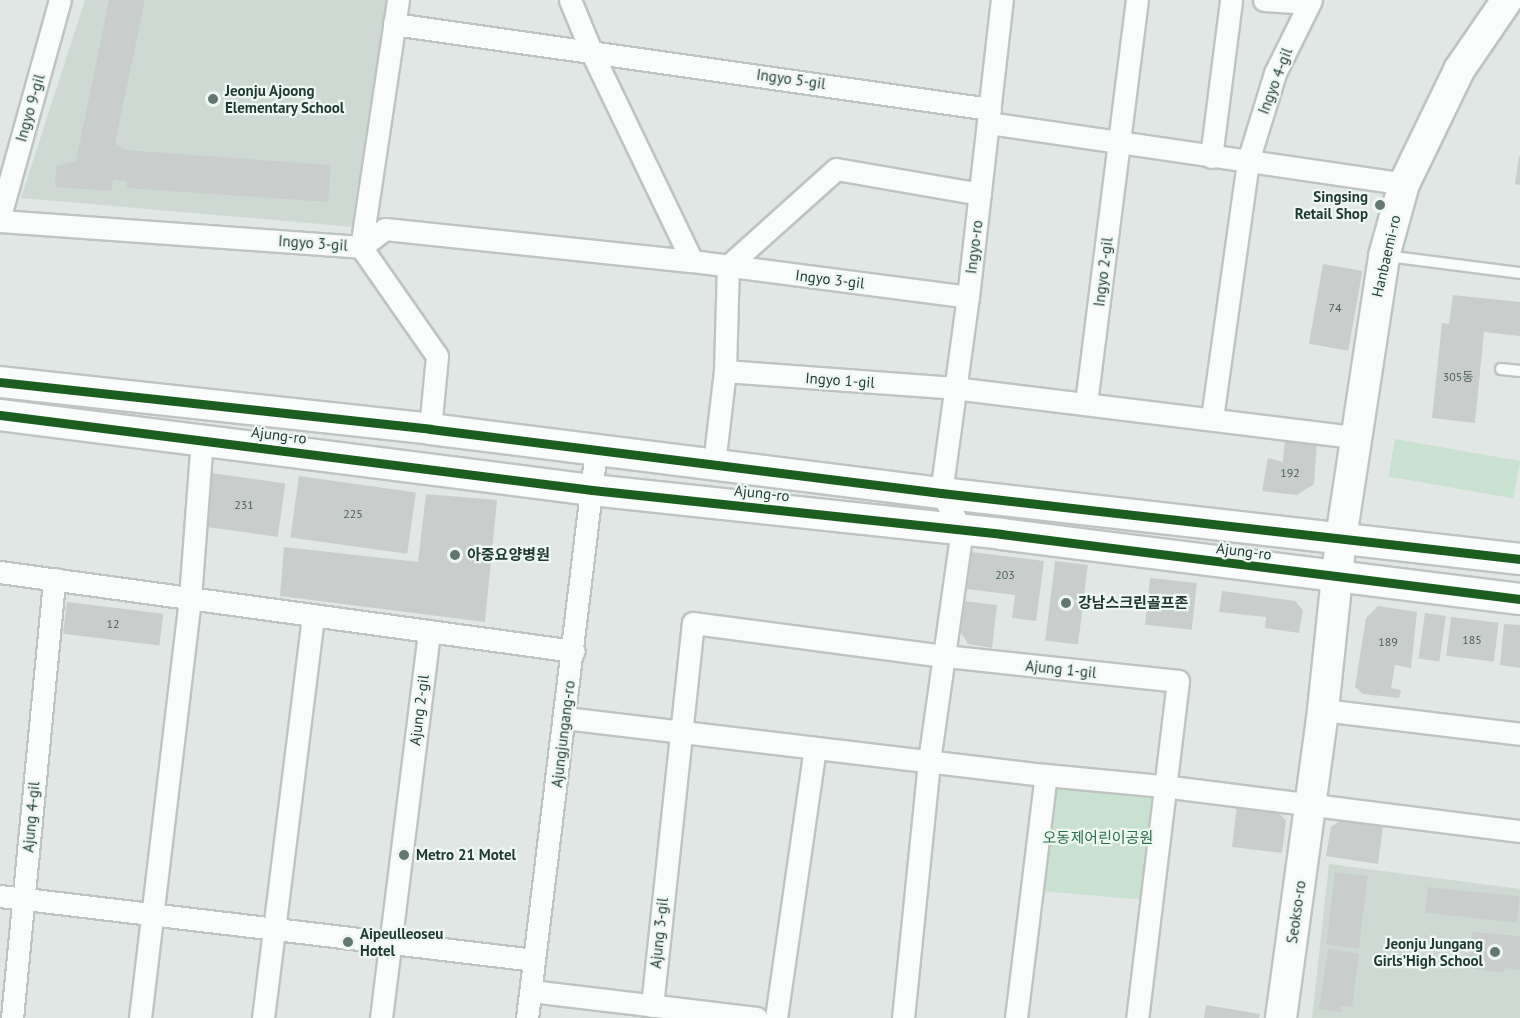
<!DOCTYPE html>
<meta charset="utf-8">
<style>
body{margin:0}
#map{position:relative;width:1520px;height:1018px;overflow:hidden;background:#e1e7e4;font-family:"PT Sans","Noto Sans KR",sans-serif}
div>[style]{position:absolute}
.built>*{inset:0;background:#ced9d4}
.green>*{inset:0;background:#c9e1d1;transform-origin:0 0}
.building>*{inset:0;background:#c9cecc;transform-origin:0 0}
.roads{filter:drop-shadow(2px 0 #bec4c1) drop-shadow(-2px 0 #bec4c1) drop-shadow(0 2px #bec4c1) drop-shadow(0 -2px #bec4c1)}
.lane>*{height:10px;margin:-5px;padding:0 5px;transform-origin:5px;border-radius:5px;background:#fafbfb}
.street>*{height:21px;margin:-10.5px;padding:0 10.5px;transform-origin:10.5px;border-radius:10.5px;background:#fafbfb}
.secondary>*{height:30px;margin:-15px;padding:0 15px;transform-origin:15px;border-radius:15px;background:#fafbfb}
.cycleway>*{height:9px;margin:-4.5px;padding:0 4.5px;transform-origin:4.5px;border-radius:4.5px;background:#1b5e20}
.dots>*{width:16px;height:16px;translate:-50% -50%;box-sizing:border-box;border:3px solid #eff7f3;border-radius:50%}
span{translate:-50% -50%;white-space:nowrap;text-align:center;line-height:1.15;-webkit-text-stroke:4.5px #eff7f3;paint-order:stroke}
.number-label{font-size:12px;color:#4a605b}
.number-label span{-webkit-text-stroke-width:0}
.street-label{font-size:15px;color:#1f3a34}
.poi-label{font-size:15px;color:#1f3a34;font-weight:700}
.left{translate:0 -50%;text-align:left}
.right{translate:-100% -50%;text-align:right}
.park-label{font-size:15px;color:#297248}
</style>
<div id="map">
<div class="built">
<div style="clip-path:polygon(85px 0,387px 0,354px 227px,21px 198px)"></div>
<div style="clip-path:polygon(1329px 864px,1520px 889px,1520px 1018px,1312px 1018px)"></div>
</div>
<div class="green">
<div style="left:1395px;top:439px;width:127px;height:38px;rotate:10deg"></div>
<div style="left:1046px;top:775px;width:118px;height:116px;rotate:5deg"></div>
</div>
<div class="building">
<div style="clip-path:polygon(109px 0,145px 0,115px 143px,125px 150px,331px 165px,328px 202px,127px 188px,127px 181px,113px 180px,112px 191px,55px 187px,56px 166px,76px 161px)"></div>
<div style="clip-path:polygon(1519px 156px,1520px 156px,1520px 185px,1515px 184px)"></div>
<div style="left:1323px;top:264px;width:40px;height:81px;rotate:10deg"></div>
<div style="clip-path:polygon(1453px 295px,1520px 302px,1520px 336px,1484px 332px,1475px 423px,1432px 418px,1442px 323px,1449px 324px)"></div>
<div style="clip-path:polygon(1285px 436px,1317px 441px,1314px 484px,1297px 495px,1262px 491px,1268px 458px,1283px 462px)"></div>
<div style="left:211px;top:473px;width:75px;height:54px;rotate:8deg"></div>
<div style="left:299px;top:476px;width:118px;height:62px;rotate:8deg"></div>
<div style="clip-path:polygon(426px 494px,497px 500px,485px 622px,280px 596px,284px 547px,418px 562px)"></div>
<div style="clip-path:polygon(971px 552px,1044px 561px,1036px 621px,1012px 618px,1015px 595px,967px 589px)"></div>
<div style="left:1055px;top:561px;width:33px;height:80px;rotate:7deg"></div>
<div style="left:1150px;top:578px;width:47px;height:47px;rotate:6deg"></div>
<div style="clip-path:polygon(1222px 591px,1295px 601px,1303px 610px,1299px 633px,1265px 628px,1266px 617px,1219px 612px)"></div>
<div style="clip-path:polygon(963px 601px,997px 605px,992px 648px,968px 644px,960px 631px)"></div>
<div style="left:67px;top:602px;width:97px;height:32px;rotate:7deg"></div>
<div style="clip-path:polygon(1378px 606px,1417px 612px,1411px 668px,1395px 665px,1391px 688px,1401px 690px,1399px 698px,1363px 694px,1355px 687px,1366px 618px)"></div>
<div style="left:1425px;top:613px;width:21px;height:46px;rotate:8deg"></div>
<div style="left:1451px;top:617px;width:48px;height:39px;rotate:7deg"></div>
<div style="clip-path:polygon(1504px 624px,1520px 625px,1520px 668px,1500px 665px)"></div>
<div style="clip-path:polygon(1237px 805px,1277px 811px,1286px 821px,1282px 853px,1232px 847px)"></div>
<div style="clip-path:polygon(1342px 820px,1383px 826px,1378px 864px,1326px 856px,1331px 827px)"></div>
<div style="left:1335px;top:872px;width:33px;height:73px;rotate:7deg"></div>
<div style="left:1428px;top:887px;width:92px;height:26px;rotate:6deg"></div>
<div style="clip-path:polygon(1472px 932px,1520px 936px,1520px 970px,1504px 968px,1504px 973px,1468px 968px)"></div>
<div style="clip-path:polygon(1328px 949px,1359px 954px,1352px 1007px,1341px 1006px,1341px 1012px,1319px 1009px)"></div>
<div style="clip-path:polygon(1206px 1005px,1260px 1014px,1259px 1018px,1204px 1018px)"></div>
</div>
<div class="roads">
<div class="lane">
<div style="left:1387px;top:256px;width:134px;rotate:7.3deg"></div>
<div style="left:1501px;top:369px;width:19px;rotate:6deg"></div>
</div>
<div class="street">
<div style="left:398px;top:0;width:250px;rotate:98.5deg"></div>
<div style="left:361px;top:247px;width:133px;rotate:55.1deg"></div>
<div style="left:437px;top:356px;width:73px;rotate:95.5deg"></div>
<div style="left:570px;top:0;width:55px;rotate:67.6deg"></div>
<div style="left:591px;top:51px;width:233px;rotate:64.3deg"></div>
<div style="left:1264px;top:0;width:45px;rotate:3.8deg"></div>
<div style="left:394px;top:24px;width:602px;rotate:8.12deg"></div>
<div style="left:988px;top:123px;width:420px;rotate:8.3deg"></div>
<div style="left:1211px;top:157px;width:158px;rotate:-82.7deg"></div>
<div style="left:0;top:216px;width:224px;rotate:-74.5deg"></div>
<div style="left:0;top:221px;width:362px;rotate:4.1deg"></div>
<div style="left:361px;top:247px;width:30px;rotate:-37deg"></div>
<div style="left:385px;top:229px;width:309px;rotate:6deg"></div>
<div style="left:692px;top:261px;width:278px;rotate:7.4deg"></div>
<div style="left:725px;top:371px;width:230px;rotate:4.2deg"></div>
<div style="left:954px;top:388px;width:404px;rotate:7deg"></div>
<div style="left:1086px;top:403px;width:406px;rotate:-82.8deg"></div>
<div style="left:1212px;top:418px;width:260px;rotate:-82deg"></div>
<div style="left:1248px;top:161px;width:92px;rotate:-72.9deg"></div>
<div style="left:1275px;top:73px;width:81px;rotate:-63.7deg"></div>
<div style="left:714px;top:464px;width:94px;rotate:-83.3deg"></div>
<div style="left:725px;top:371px;width:105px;rotate:-88.4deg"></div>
<div style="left:728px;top:266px;width:145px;rotate:-41.9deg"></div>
<div style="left:836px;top:169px;width:146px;rotate:9.8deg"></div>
<div style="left:0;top:572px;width:579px;rotate:7.84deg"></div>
<div style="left:1323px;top:710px;width:198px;rotate:6.9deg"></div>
<div style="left:565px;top:718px;width:484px;rotate:6.8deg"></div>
<div style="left:1046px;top:775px;width:118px;rotate:5.4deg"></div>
<div style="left:1163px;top:786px;width:360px;rotate:7.2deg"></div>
<div style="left:0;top:896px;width:538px;rotate:6.83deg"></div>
<div style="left:531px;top:991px;width:227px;rotate:6.8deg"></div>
<div style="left:652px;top:1006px;width:385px;rotate:-83.9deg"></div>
<div style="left:693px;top:623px;width:254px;rotate:7.5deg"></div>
<div style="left:945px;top:656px;width:234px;rotate:6.1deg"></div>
<div style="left:1178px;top:681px;width:339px;rotate:96.9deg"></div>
<div style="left:12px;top:1018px;width:441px;rotate:-84.5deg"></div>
<div style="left:140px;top:1018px;width:423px;rotate:-83.2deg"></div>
<div style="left:190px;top:598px;width:158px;rotate:-85.7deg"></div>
<div style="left:263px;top:1018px;width:406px;rotate:-82.9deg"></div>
<div style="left:381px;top:1018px;width:390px;rotate:-82.9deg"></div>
<div style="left:527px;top:1018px;width:572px;rotate:-83.07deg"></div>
<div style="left:776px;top:1018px;width:273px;rotate:-81.8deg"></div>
<div style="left:903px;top:1018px;width:258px;rotate:-84.2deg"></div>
<div style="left:929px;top:761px;width:233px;rotate:-81.9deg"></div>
<div style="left:962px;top:530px;width:43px;rotate:-119.6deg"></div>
<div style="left:941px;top:493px;width:198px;rotate:-82.2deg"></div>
<div style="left:968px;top:297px;width:299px;rotate:-83.5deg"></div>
<div style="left:1016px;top:1018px;width:245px;rotate:-83deg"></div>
</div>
<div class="secondary">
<div style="left:0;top:382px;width:433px;rotate:6.2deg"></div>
<div style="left:430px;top:429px;width:515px;rotate:7.14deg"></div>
<div style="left:941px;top:493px;width:583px;rotate:6.5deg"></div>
<div style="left:0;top:415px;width:597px;rotate:7.22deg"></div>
<div style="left:592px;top:490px;width:411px;rotate:6.1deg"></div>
<div style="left:1001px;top:534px;width:523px;rotate:7.14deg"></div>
<div style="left:1281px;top:1018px;width:311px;rotate:-82.2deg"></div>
<div style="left:1323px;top:710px;width:173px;rotate:-84deg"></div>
<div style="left:1341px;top:538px;width:285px;rotate:-81.3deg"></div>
<div style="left:1384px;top:256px;width:75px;rotate:-74.5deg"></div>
<div style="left:1404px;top:184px;width:127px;rotate:-64.2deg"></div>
<div style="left:1459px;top:70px;width:85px;rotate:-55.6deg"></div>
</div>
</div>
<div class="cycleway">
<div style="left:0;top:382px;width:433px;rotate:6.2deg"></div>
<div style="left:430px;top:429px;width:515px;rotate:7.14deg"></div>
<div style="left:941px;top:493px;width:583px;rotate:6.5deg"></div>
<div style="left:0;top:415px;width:597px;rotate:7.22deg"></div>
<div style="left:592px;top:490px;width:411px;rotate:6.1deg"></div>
<div style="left:1001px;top:534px;width:523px;rotate:7.14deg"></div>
</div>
<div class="dots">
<div style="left:213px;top:99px;background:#637772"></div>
<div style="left:1380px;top:205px;background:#637772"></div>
<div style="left:455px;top:555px;background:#637772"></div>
<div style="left:1066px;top:603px;background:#637772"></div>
<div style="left:404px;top:855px;background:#637772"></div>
<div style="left:348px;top:942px;background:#637772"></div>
<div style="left:1495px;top:952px;background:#637772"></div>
</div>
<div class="number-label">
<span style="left:1335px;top:308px">74</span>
<span style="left:1458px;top:377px">305동</span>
<span style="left:1290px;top:473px">192</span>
<span style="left:244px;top:505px">231</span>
<span style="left:353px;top:514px">225</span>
<span style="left:1005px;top:575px">203</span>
<span style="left:113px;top:624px">12</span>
<span style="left:1472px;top:640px">185</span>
<span style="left:1388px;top:642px">189</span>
</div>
<div class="street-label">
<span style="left:791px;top:79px;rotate:8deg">Ingyo 5-gil</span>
<span style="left:1275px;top:81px;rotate:-69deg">Ingyo 4-gil</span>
<span style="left:30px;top:108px;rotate:-74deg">Ingyo 9-gil</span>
<span style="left:313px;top:243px;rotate:4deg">Ingyo 3-gil</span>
<span style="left:974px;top:247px;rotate:-83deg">Ingyo-ro</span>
<span style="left:1386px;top:256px;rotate:-77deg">Hanbaemi-ro</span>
<span style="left:1103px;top:272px;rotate:-83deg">Ingyo 2-gil</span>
<span style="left:830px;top:279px;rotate:7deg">Ingyo 3-gil</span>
<span style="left:840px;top:380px;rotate:4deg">Ingyo 1-gil</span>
<span style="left:279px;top:435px;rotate:7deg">Ajung-ro</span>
<span style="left:762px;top:493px;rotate:6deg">Ajung-ro</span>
<span style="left:1244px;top:551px;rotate:7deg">Ajung-ro</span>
<span style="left:1061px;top:669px;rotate:6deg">Ajung 1-gil</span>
<span style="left:419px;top:710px;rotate:-83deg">Ajung 2-gil</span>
<span style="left:563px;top:734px;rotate:-83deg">Ajungjungang-ro</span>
<span style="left:31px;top:817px;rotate:-85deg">Ajung 4-gil</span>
<span style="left:1296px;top:912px;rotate:-82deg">Seokso-ro</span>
<span style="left:659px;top:933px;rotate:-84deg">Ajung 3-gil</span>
</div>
<div class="poi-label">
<span class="left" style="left:225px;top:99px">Jeonju Ajoong<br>Elementary School</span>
<span class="right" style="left:1368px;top:205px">Singsing<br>Retail Shop</span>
<span class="left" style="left:467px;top:555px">아중요양병원</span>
<span class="left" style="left:1078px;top:603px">강남스크린골프존</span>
<span class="left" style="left:416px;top:855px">Metro 21 Motel</span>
<span class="left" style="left:360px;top:942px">Aipeulleoseu<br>Hotel</span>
<span class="right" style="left:1483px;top:952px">Jeonju Jungang<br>Girls’High School</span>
</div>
<div class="park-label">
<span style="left:1098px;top:838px">오동제어린이공원</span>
</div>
</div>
